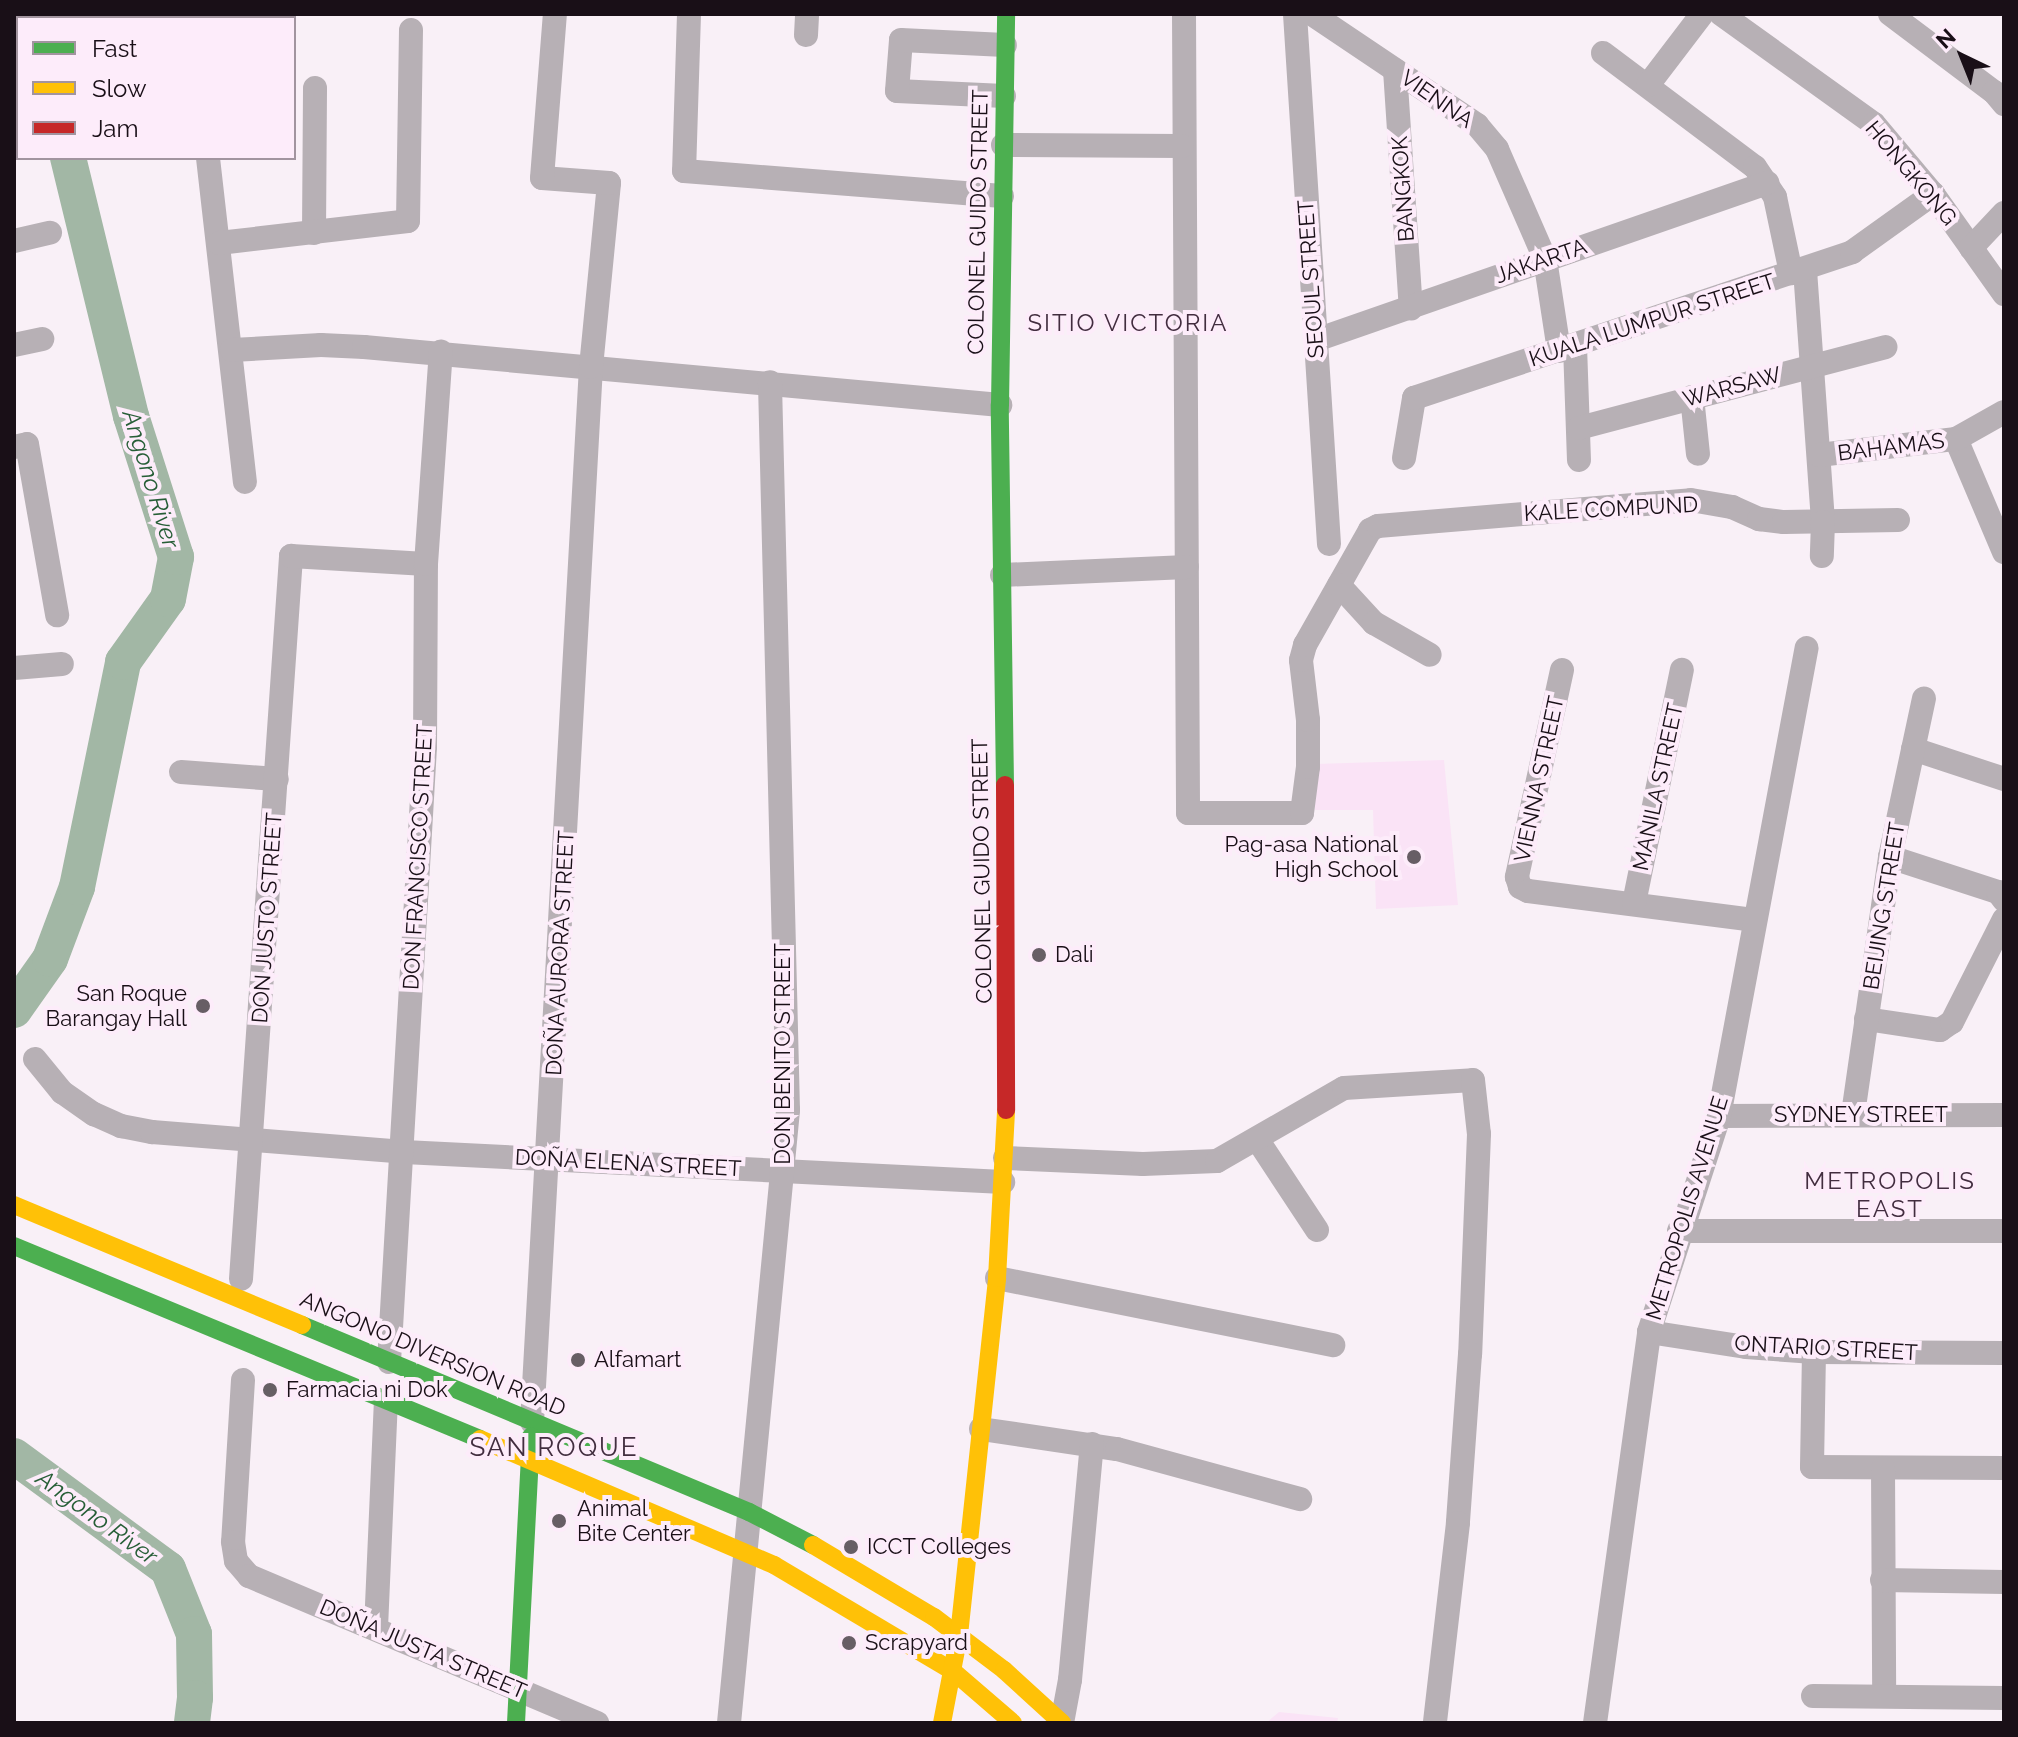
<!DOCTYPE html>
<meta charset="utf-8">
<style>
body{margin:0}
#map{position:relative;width:2018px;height:1737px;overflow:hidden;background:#f9f0f7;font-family:Raleway,sans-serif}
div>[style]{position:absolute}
.built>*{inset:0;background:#fae3f6}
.river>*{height:36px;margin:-18px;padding:0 18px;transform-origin:18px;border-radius:18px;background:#a2b7a5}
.street>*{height:24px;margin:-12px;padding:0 12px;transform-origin:12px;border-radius:12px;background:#b7b0b5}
.fast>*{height:18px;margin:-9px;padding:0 9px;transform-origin:9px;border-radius:9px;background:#4caf50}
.slow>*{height:18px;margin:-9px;padding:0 9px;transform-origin:9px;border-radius:9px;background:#ffc107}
.jam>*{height:18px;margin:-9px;padding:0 9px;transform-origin:9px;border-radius:9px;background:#c62828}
.dots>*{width:22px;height:22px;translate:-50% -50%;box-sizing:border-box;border:4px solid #fdecfa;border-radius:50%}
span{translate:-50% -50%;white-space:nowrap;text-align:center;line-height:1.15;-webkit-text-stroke:8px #fdecfa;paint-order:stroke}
.street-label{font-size:22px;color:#190f17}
.poi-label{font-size:22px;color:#190f17}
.right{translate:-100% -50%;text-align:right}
.left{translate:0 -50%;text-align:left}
.neighbourhood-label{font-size:24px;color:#422d3f;letter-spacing:2px}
.water-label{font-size:24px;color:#275e37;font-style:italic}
.quarter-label{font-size:26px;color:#422d3f;letter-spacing:2px}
.frame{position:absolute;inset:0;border:16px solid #190f17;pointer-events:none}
.legend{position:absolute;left:16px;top:16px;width:280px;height:144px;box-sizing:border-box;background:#fdecfa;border:2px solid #a2949f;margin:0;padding:10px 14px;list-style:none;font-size:24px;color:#190f17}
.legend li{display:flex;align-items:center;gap:16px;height:40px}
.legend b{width:40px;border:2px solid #a2949f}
.north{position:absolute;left:1922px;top:16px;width:80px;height:80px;-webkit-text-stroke:6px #fdecfa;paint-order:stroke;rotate:317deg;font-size:22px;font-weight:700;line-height:32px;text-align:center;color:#190f17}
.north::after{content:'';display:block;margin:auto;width:28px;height:36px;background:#190f17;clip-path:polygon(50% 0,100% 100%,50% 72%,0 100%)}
</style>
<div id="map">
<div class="built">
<div style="clip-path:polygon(1444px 760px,1458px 905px,1376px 909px,1373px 810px,1315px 810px,1315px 764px)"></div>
<div style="clip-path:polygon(1279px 1712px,1338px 1718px,1337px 1723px,1266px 1723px)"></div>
</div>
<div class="river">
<div style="left:40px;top:14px;width:4px;rotate:90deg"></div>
<div style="left:14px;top:1010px;width:62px;rotate:-54.8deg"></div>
<div style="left:50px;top:959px;width:77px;rotate:-69.4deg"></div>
<div style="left:77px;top:887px;width:230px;rotate:-78.4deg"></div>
<div style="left:123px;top:662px;width:77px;rotate:-54.5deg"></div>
<div style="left:168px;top:599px;width:43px;rotate:-79.2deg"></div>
<div style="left:176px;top:557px;width:148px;rotate:-107.7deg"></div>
<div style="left:131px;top:416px;width:266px;rotate:-103.7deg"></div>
<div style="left:14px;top:1456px;width:191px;rotate:36.3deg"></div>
<div style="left:168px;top:1569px;width:70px;rotate:68.2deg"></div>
<div style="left:194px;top:1634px;width:64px;rotate:89.1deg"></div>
<div style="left:195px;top:1698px;width:25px;rotate:97deg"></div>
</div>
<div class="street">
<div style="left:189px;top:14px;width:4px;rotate:76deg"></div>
<div style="left:689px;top:14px;width:157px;rotate:91.8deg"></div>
<div style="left:684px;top:171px;width:319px;rotate:4.5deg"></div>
<div style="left:1184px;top:14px;width:799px;rotate:89.71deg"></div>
<div style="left:1188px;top:813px;width:114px"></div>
<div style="left:1302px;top:813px;width:46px;rotate:-82.6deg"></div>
<div style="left:1308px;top:767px;width:47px;rotate:-90deg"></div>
<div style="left:1308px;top:720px;width:60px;rotate:-96.7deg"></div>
<div style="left:1301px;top:660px;width:16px;rotate:-75deg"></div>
<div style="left:1305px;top:645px;width:132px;rotate:-60.5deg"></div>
<div style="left:1370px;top:530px;width:9px;rotate:-27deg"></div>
<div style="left:1378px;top:526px;width:314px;rotate:-4.7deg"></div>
<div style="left:1691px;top:500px;width:42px;rotate:9.7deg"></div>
<div style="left:1732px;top:507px;width:30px;rotate:24deg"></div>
<div style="left:1759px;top:519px;width:25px;rotate:7deg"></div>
<div style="left:1784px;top:522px;width:114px;rotate:-1deg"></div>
<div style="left:1295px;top:14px;width:531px;rotate:86.33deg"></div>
<div style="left:1312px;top:14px;width:199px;rotate:33.9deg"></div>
<div style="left:1477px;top:125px;width:31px;rotate:50deg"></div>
<div style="left:1497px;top:149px;width:120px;rotate:66.4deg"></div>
<div style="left:1545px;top:259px;width:93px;rotate:81.3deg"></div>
<div style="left:1721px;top:14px;width:188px;rotate:35.7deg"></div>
<div style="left:1874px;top:124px;width:92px;rotate:49.9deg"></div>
<div style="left:1933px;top:194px;width:123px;rotate:54.6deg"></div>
<div style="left:1890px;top:14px;width:130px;rotate:36.9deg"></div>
<div style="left:1994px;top:92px;width:16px;rotate:50deg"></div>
<div style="left:806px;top:35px;width:21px;rotate:-87deg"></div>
<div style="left:1603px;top:53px;width:190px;rotate:36.9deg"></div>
<div style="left:1755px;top:167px;width:36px;rotate:56deg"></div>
<div style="left:1775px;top:197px;width:78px;rotate:78.1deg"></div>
<div style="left:1395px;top:70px;width:239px;rotate:86.2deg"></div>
<div style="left:1648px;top:85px;width:89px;rotate:-52.7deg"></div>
<div style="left:1004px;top:96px;width:107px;rotate:-177.3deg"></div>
<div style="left:897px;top:91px;width:51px;rotate:-85.5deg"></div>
<div style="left:901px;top:40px;width:104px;rotate:2.8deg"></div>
<div style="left:14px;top:135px;width:4px;rotate:-14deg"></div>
<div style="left:1003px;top:145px;width:179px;rotate:0.3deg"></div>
<div style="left:208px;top:158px;width:326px;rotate:83.5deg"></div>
<div style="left:314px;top:233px;width:145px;rotate:-89.6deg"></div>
<div style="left:14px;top:241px;width:37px;rotate:-13deg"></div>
<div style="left:219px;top:243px;width:190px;rotate:-6.6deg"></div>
<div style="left:408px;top:221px;width:191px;rotate:-89.1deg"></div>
<div style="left:1971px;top:248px;width:48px;rotate:-46.7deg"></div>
<div style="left:1805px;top:270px;width:253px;rotate:85.9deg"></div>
<div style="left:1823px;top:522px;width:34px;rotate:92deg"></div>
<div style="left:1316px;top:340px;width:478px;rotate:-19.2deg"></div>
<div style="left:14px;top:345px;width:29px;rotate:-12deg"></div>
<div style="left:1575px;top:346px;width:114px;rotate:88deg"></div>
<div style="left:232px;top:350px;width:89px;rotate:-3.2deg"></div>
<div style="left:321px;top:345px;width:43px;rotate:2.7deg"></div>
<div style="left:364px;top:347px;width:639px;rotate:5.21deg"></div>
<div style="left:1692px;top:397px;width:57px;rotate:84deg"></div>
<div style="left:1579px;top:428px;width:317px;rotate:-14.8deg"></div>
<div style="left:1956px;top:439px;width:123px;rotate:67deg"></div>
<div style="left:14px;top:447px;width:13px;rotate:-13deg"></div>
<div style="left:27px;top:444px;width:174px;rotate:80deg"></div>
<div style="left:1819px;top:455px;width:138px;rotate:-6.7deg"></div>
<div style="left:1956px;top:439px;width:55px;rotate:-29.4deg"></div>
<div style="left:1404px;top:458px;width:61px;rotate:-80.5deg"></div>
<div style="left:1414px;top:398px;width:462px;rotate:-18.4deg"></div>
<div style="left:1852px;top:252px;width:100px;rotate:-35.6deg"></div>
<div style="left:1002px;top:575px;width:185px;rotate:-2.5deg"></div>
<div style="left:1339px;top:585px;width:52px;rotate:47.4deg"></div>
<div style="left:1374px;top:623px;width:64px;rotate:29.7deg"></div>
<div style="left:14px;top:668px;width:48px;rotate:-4.8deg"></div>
<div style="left:1562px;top:670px;width:212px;rotate:102.3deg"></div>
<div style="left:1517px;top:877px;width:10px;rotate:73deg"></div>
<div style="left:1520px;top:887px;width:9px;rotate:27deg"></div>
<div style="left:1528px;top:891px;width:229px;rotate:7.3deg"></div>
<div style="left:1913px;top:749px;width:96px;rotate:18.2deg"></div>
<div style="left:181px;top:772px;width:96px;rotate:4.2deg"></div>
<div style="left:1890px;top:857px;width:114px;rotate:18deg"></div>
<div style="left:1998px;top:892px;width:10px;rotate:53deg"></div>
<div style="left:1634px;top:903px;width:238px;rotate:-78.4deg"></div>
<div style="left:1866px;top:1019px;width:75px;rotate:8.5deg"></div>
<div style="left:1940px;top:1030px;width:14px;rotate:-34deg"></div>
<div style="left:1952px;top:1022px;width:115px;rotate:-63.2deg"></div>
<div style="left:35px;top:1059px;width:43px;rotate:50.7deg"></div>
<div style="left:62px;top:1092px;width:39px;rotate:35deg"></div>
<div style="left:94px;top:1114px;width:30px;rotate:24deg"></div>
<div style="left:121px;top:1126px;width:32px;rotate:11deg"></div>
<div style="left:152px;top:1132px;width:253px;rotate:4.5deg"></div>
<div style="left:404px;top:1152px;width:600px;rotate:2.87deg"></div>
<div style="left:1853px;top:1114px;width:260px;rotate:-81.8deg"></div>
<div style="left:1890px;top:857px;width:162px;rotate:-77.9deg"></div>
<div style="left:1719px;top:1116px;width:285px;rotate:-0.2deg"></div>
<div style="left:1257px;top:1139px;width:109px;rotate:56.6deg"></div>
<div style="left:1005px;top:1158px;width:138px;rotate:2.5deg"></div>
<div style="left:1143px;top:1164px;width:74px;rotate:-2.3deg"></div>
<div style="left:1217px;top:1161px;width:146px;rotate:-29.9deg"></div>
<div style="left:1344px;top:1088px;width:129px;rotate:-3.5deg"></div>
<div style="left:1473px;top:1080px;width:54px;rotate:83.7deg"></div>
<div style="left:1479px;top:1134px;width:220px;rotate:92.3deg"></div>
<div style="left:1470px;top:1354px;width:169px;rotate:94.1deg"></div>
<div style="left:1458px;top:1523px;width:201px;rotate:96.6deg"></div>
<div style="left:1679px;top:1231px;width:325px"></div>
<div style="left:997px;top:1278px;width:343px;rotate:11.3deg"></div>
<div style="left:241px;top:1279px;width:725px;rotate:-86.04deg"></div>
<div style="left:291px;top:556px;width:135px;rotate:3.4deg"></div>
<div style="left:1649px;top:1332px;width:98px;rotate:8.8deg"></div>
<div style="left:1746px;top:1347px;width:68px;rotate:4.2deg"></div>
<div style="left:1814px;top:1352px;width:190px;rotate:0.3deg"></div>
<div style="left:1814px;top:1352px;width:115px;rotate:91deg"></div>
<div style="left:1812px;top:1467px;width:192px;rotate:0.3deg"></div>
<div style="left:389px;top:1362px;width:616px;rotate:-86.65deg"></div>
<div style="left:425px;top:747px;width:183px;rotate:-89.7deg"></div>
<div style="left:426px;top:564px;width:213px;rotate:-86deg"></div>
<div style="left:243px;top:1380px;width:162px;rotate:93.5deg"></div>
<div style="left:233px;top:1542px;width:19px;rotate:81deg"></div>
<div style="left:236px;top:1561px;width:20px;rotate:49deg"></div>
<div style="left:249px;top:1576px;width:378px;rotate:22.9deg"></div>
<div style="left:532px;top:1422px;width:1057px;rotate:-86.8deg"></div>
<div style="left:591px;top:367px;width:185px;rotate:-84.4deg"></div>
<div style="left:609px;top:183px;width:67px;rotate:-175.7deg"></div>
<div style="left:542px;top:178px;width:165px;rotate:-85.5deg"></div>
<div style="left:981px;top:1429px;width:137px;rotate:8.4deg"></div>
<div style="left:1117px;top:1449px;width:190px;rotate:15.3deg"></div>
<div style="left:1883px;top:1468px;width:227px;rotate:89.7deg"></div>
<div style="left:1882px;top:1580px;width:122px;rotate:0.9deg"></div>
<div style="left:376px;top:1628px;width:228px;rotate:-87.5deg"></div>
<div style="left:1813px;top:1696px;width:191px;rotate:0.6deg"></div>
<div style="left:729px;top:1723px;width:616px;rotate:-84.5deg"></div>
<div style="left:788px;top:1110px;width:728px;rotate:-91.42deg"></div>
<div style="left:1062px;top:1723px;width:44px;rotate:-79.5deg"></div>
<div style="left:1070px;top:1680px;width:237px;rotate:-84.7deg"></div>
<div style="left:1595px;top:1723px;width:395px;rotate:-82.1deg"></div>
<div style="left:1649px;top:1332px;width:227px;rotate:-72deg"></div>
<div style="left:1719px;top:1116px;width:476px;rotate:-79.4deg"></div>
</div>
<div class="fast">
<div style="left:1005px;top:785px;width:380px;rotate:-90.8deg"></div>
<div style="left:1000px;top:405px;width:391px;rotate:-89.1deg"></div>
<div style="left:14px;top:1246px;width:504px;rotate:22.5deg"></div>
<div style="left:302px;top:1325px;width:485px;rotate:22.7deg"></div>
<div style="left:749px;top:1512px;width:72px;rotate:27.3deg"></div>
<div style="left:516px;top:1723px;width:287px;rotate:-87deg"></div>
</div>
<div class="slow">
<div style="left:14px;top:1205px;width:312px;rotate:22.6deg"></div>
<div style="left:480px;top:1439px;width:320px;rotate:23.2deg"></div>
<div style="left:774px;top:1565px;width:209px;rotate:30.7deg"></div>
<div style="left:954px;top:1672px;width:78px;rotate:40.8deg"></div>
<div style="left:813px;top:1545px;width:141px;rotate:30.8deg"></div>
<div style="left:934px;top:1617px;width:88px;rotate:37.1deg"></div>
<div style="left:1004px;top:1670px;width:79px;rotate:42.4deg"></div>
<div style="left:942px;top:1723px;width:90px;rotate:-79.1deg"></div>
<div style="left:959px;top:1635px;width:359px;rotate:-83.9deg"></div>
<div style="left:997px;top:1278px;width:168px;rotate:-86.9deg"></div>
</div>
<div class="jam">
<div style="left:1005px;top:785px;width:325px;rotate:89.8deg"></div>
</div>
<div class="dots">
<div style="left:1414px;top:857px;background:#675e65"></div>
<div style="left:1039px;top:955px;background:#675e65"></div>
<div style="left:203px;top:1006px;background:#675e65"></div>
<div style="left:578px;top:1360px;background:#675e65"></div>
<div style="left:270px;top:1390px;background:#675e65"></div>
<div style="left:559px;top:1521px;background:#675e65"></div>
<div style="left:851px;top:1547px;background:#675e65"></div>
<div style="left:849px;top:1643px;background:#675e65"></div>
</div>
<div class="street-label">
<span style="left:1437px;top:99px;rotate:35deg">VIENNA</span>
<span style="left:1911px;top:173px;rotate:50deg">HONGKONG</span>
<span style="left:1403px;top:189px;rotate:-94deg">BANGKOK</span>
<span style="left:978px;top:222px;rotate:-89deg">COLONEL GUIDO STREET</span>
<span style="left:1541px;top:261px;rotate:-19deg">JAKARTA</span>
<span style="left:1311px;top:279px;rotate:-94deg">SEOUL STREET</span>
<span style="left:1652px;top:320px;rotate:-18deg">KUALA LUMPUR STREET</span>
<span style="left:1732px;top:387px;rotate:-15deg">WARSAW</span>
<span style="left:1891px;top:447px;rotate:-7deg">BAHAMAS</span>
<span style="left:1611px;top:509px;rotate:-3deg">KALE COMPUND</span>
<span style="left:1539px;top:779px;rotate:-78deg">VIENNA STREET</span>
<span style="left:1658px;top:787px;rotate:-78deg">MANILA STREET</span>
<span style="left:418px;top:857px;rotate:-87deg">DON FRANCISCO STREET</span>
<span style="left:982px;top:871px;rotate:-91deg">COLONEL GUIDO STREET</span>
<span style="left:1884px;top:906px;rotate:-81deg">BEIJING STREET</span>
<span style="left:267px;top:918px;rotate:-86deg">DON JUSTO STREET</span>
<span style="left:560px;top:953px;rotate:-87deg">DOÑA AURORA STREET</span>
<span style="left:783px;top:1054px;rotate:-90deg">DON BENITO STREET</span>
<span style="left:1861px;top:1115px">SYDNEY STREET</span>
<span style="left:628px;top:1163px;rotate:3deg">DOÑA ELENA STREET</span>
<span style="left:1687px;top:1208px;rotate:-73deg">METROPOLIS AVENUE</span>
<span style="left:1826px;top:1348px;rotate:3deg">ONTARIO STREET</span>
<span style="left:433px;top:1354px;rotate:23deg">ANGONO DIVERSION ROAD</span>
<span style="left:423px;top:1649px;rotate:23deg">DOÑA JUSTA STREET</span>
</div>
<div class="poi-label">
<span class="right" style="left:1398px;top:857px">Pag-asa National<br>High School</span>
<span class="left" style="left:1055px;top:955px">Dali</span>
<span class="right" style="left:187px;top:1006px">San Roque<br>Barangay Hall</span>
<span class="left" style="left:594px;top:1360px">Alfamart</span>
<span class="left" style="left:286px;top:1390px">Farmacia ni Dok</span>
<span class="left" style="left:577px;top:1521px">Animal<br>Bite Center</span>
<span class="left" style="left:867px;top:1547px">ICCT Colleges</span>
<span class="left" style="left:865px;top:1643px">Scrapyard</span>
</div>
<div class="neighbourhood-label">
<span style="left:1128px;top:323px">SITIO VICTORIA</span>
<span style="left:1890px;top:1195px">METROPOLIS<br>EAST</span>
</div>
<div class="water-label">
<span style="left:151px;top:479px;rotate:73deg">Angono River</span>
<span style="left:97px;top:1517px;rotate:36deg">Angono River</span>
</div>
<div class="quarter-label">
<span style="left:554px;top:1448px">SAN ROQUE</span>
</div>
<div class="frame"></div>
<ul class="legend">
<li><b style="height:10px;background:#4caf50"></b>Fast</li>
<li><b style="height:10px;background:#ffc107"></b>Slow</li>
<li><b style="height:10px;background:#c62828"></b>Jam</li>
</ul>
<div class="north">N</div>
</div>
